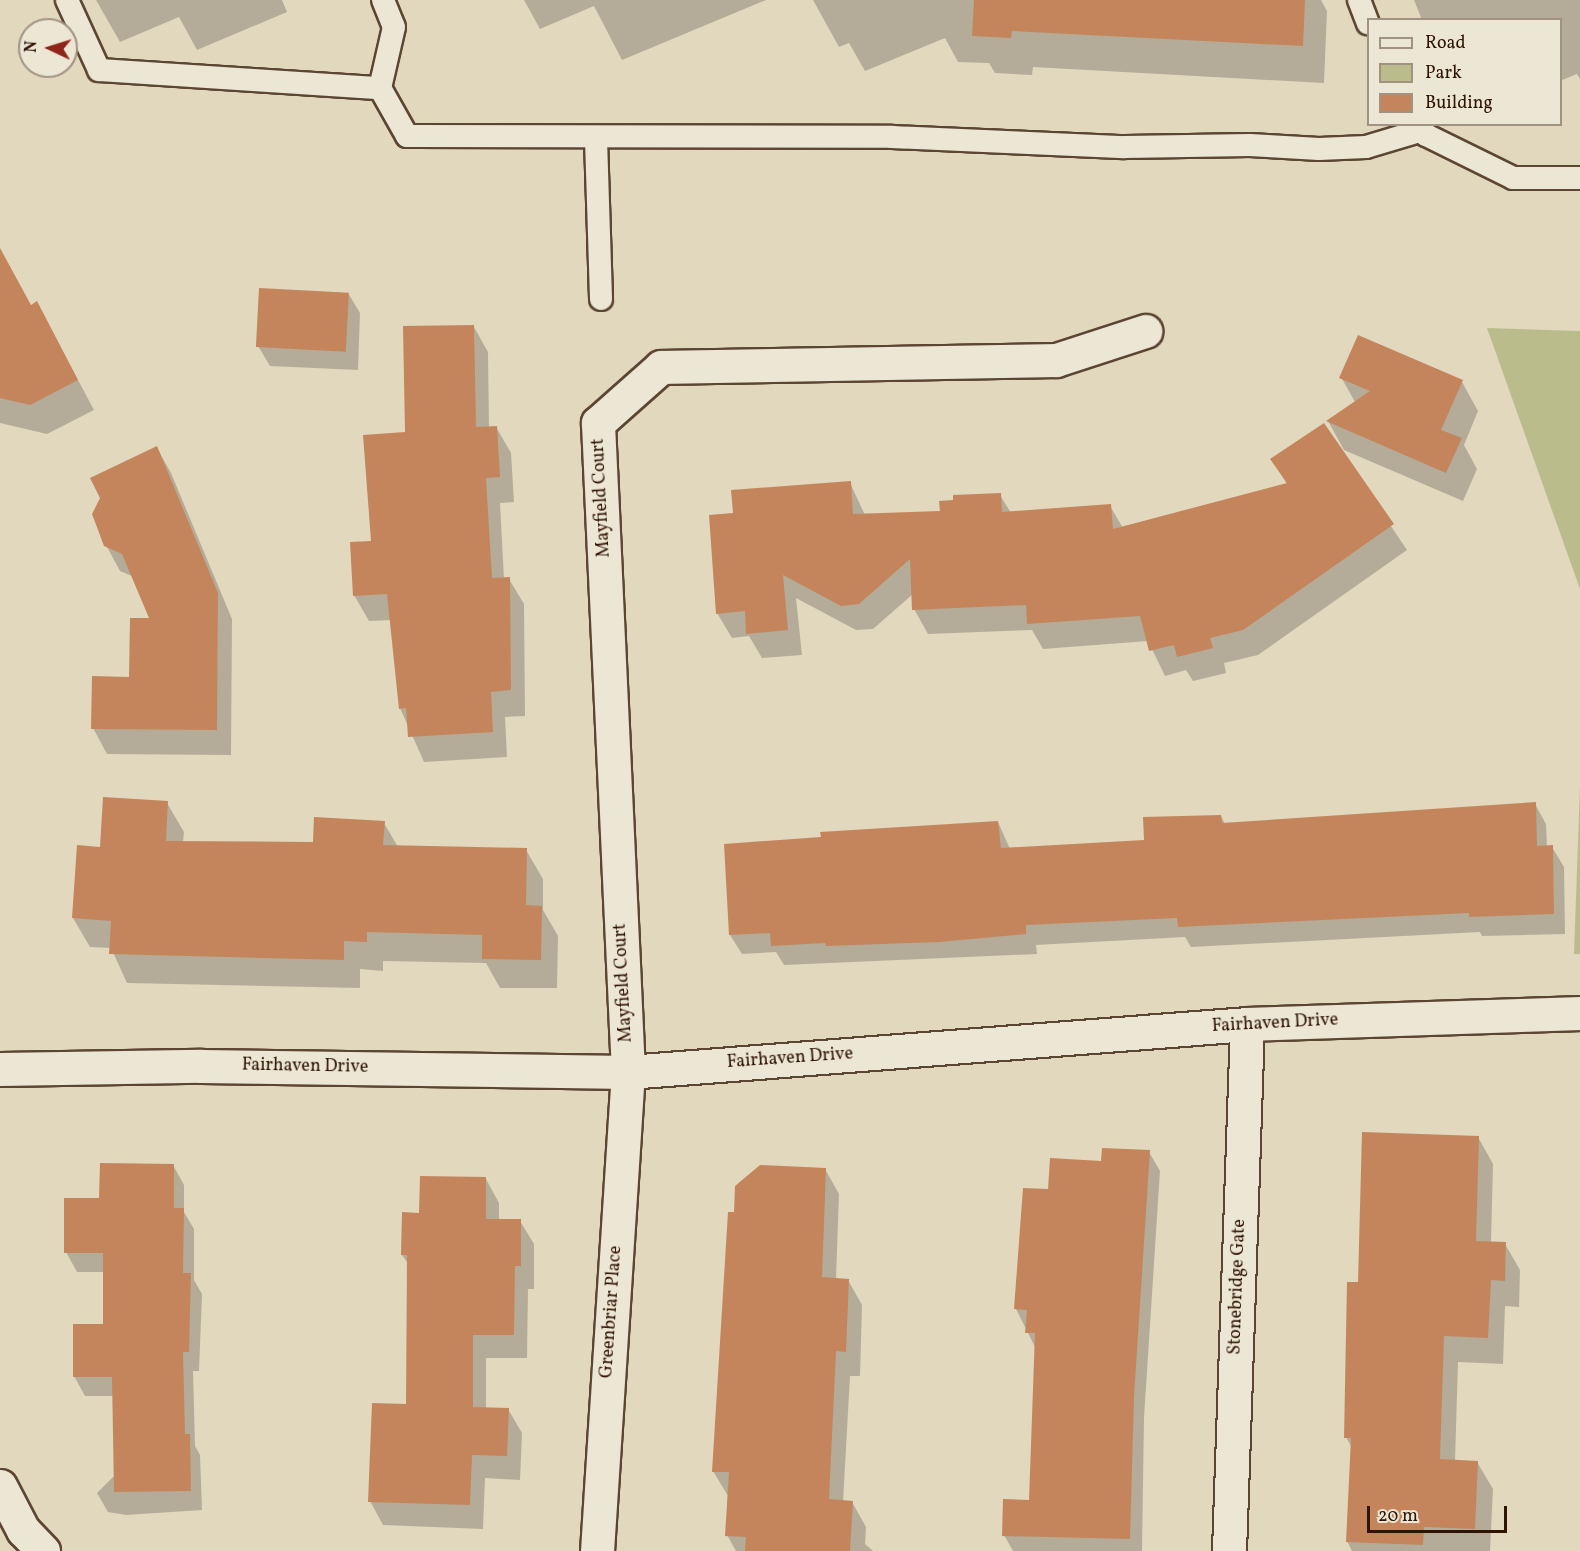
<!DOCTYPE html>
<style>
body{margin:0}
#map{position:relative;width:1580px;height:1551px;overflow:hidden;background:#e1d8be;font-family:Vollkorn,serif}
div>[style]{position:absolute}
.green>*{inset:0;background:#bbbc8c}
.shadow>*{inset:0;background:#0003}
.building>*{inset:0;background:#c4855c;transform-origin:0 0}
.roads{filter:drop-shadow(2px 0 #5c4532) drop-shadow(-2px 0 #5c4532) drop-shadow(0 2px #5c4532) drop-shadow(0 -2px #5c4532)}
.lane>*{height:22px;margin:-11px;padding:0 11px;transform-origin:11px;border-radius:11px;background:#ece6d5}
.street>*{height:33px;margin:-16.5px;padding:0 16.5px;transform-origin:16.5px;border-radius:16.5px;background:#ece6d5}
span{translate:-50% -50%;white-space:nowrap;text-align:center;line-height:1.15;-webkit-text-stroke:4.5px #ece6d5;paint-order:stroke}
.street-label{font-size:18px;color:#301403}
.legend{position:absolute;left:1367px;top:18px;width:195px;height:108px;box-sizing:border-box;background:#ece6d5;border:2px solid #a19281;margin:0;padding:8px 10px;list-style:none;font-size:18px;color:#301403}
.legend li{display:flex;align-items:center;gap:12px;height:30px}
.legend b{width:30px;border:2px solid #a19281}
.north{position:absolute;left:18px;top:18px;width:60px;height:60px;box-sizing:border-box;background:#ece6d5;border:2px solid #a19281;border-radius:50%;rotate:274deg;font-size:16px;font-weight:700;line-height:24px;text-align:center;color:#301403}
.north::after{content:'';display:block;margin:auto;width:21px;height:27px;background:#8f2418;clip-path:polygon(50% 0,100% 100%,50% 72%,0 100%)}
.scale{position:absolute;left:1367px;top:1506px;width:140px;height:27px;box-sizing:border-box;border:3px solid #301403;border-top:0;padding-left:8px;font-size:18px;line-height:21px;white-space:nowrap;color:#301403;-webkit-text-stroke:4px #ece6d5;paint-order:stroke}
</style>
<div id="map">
<div class="green">
<div style="clip-path:polygon(1487px 328px,1580px 331px,1580px 589px)"></div>
<div style="clip-path:polygon(1580px 786px,1580px 954px,1574px 954px)"></div>
</div>
<div class="shadow">
<div style="clip-path:polygon(96px 0,282px 0,287px 12px,197px 50px,179px 17px,120px 42px)"></div>
<div style="clip-path:polygon(524px 0,766px 0,622px 60px,594px 6px,540px 29px)"></div>
<div style="clip-path:polygon(813px 0,1321px 0,1327px 11px,1324px 83px,1033px 67px,1032px 75px,995px 73px,989px 63px,958px 62px,945px 38px,865px 71px,849px 43px,839px 47px)"></div>
<div style="clip-path:polygon(1414px 0,1580px 0,1580px 79px,1577px 74px,1560px 81px,1560px 20px,1422px 20px)"></div>
<div style="clip-path:polygon(0 291px,31px 306px,37px 303px,94px 410px,47px 434px,0 423px)"></div>
<div style="clip-path:polygon(348px 293px,360px 313px,358px 370px,270px 366px,258px 346px)"></div>
<div style="clip-path:polygon(474px 327px,488px 352px,489px 428px,496px 427px,511px 453px,514px 502px,500px 503px,504px 579px,509px 579px,524px 604px,525px 716px,505px 717px,507px 757px,424px 762px,400px 708px,391px 620px,369px 621px,354px 595px,406px 433px)"></div>
<div style="clip-path:polygon(1341px 377px,1462px 382px,1478px 411px,1464px 445px,1477px 469px,1463px 501px,1344px 450px,1328px 421px,1355px 402px)"></div>
<div style="clip-path:polygon(1323px 425px,1407px 550px,1258px 655px,1224px 663px,1226px 673px,1193px 681px,1186px 670px,1165px 676px,1148px 641px,1043px 649px,1032px 630px,928px 634px,914px 609px,913px 594px,873px 629px,856px 630px,796px 598px,802px 655px,762px 658px,749px 636px,732px 638px,717px 613px,735px 514px,850px 483px,865px 515px,942px 512px,1000px 495px,1011px 513px,1110px 506px,1123px 528px,1287px 484px,1272px 460px)"></div>
<div style="clip-path:polygon(157px 448px,171px 473px,232px 619px,231px 755px,107px 754px,93px 728px,131px 678px,152px 619px,134px 577px,120px 571px,106px 545px)"></div>
<div style="clip-path:polygon(167px 803px,184px 832px,183px 842px,314px 843px,384px 823px,398px 847px,526px 850px,543px 879px,543px 910px,558px 936px,557px 988px,500px 988px,486px 963px,383px 961px,383px 971px,360px 969px,360px 988px,127px 983px,111px 948px,90px 947px,73px 918px,101px 848px)"></div>
<div style="clip-path:polygon(1535px 804px,1546px 824px,1547px 847px,1552px 847px,1564px 867px,1565px 934px,1482px 936px,1480px 932px,1191px 947px,1185px 937px,1036px 945px,1037px 954px,784px 965px,776px 952px,742px 954px,730px 935px,998px 822px,1010px 849px,1145px 842px,1221px 816px,1225px 824px)"></div>
<div style="clip-path:polygon(1478px 1137px,1493px 1164px,1491px 1243px,1505px 1244px,1520px 1270px,1519px 1307px,1505px 1306px,1503px 1364px,1458px 1362px,1455px 1461px,1477px 1462px,1493px 1489px,1490px 1551px,1352px 1551px,1347px 1541px,1352px 1448px,1346px 1437px,1359px 1284px)"></div>
<div style="clip-path:polygon(1149px 1152px,1160px 1171px,1144px 1418px,1142px 1551px,1013px 1551px,1004px 1535px,1030px 1502px,1036px 1349px,1016px 1309px,1050px 1191px,1102px 1162px)"></div>
<div style="clip-path:polygon(173px 1165px,184px 1185px,184px 1212px,194px 1229px,194px 1280px,202px 1294px,199px 1371px,193px 1371px,195px 1446px,200px 1455px,202px 1510px,126px 1515px,108px 1512px,97px 1493px,115px 1475px,114px 1396px,85px 1396px,74px 1376px,105px 1325px,105px 1272px,77px 1272px,66px 1252px,101px 1200px)"></div>
<div style="clip-path:polygon(825px 1169px,839px 1194px,836px 1279px,848px 1280px,862px 1305px,860px 1376px,850px 1376px,843px 1502px,852px 1502px,866px 1527px,865px 1544px,873px 1551px,736px 1551px,727px 1535px,728px 1496px,713px 1471px,735px 1214px)"></div>
<div style="clip-path:polygon(486px 1179px,499px 1203px,499px 1221px,520px 1221px,534px 1244px,534px 1289px,528px 1289px,527px 1358px,486px 1358px,486px 1409px,508px 1409px,522px 1433px,520px 1480px,485px 1478px,483px 1529px,383px 1525px,370px 1501px,407px 1406px,409px 1265px,402px 1255px,420px 1215px)"></div>
</div>
<div class="building">
<div style="clip-path:polygon(974px 0,1305px 0,1303px 46px,1012px 31px,1011px 38px,972px 36px)"></div>
<div style="clip-path:polygon(0 248px,31px 305px,37px 301px,78px 380px,30px 405px,0 398px)"></div>
<div style="left:259px;top:288px;width:90px;height:59px;rotate:3deg"></div>
<div style="clip-path:polygon(474px 325px,476px 427px,497px 426px,500px 477px,486px 478px,492px 578px,510px 577px,511px 690px,491px 692px,493px 732px,408px 737px,406px 708px,399px 709px,387px 594px,353px 596px,350px 542px,371px 541px,363px 435px,405px 432px,403px 326px)"></div>
<div style="clip-path:polygon(1358px 335px,1463px 380px,1441px 430px,1462px 438px,1446px 473px,1326px 421px,1370px 391px,1339px 378px)"></div>
<div style="clip-path:polygon(1324px 423px,1394px 524px,1243px 630px,1210px 638px,1213px 648px,1177px 657px,1174px 645px,1149px 651px,1140px 616px,1027px 624px,1026px 605px,912px 610px,910px 559px,859px 604px,841px 606px,783px 575px,788px 630px,746px 634px,745px 611px,716px 614px,709px 515px,733px 513px,731px 490px,851px 481px,853px 514px,940px 511px,939px 501px,953px 500px,953px 495px,1001px 493px,1002px 512px,1111px 504px,1113px 529px,1287px 483px,1270px 459px)"></div>
<div style="clip-path:polygon(157px 446px,218px 593px,217px 730px,91px 729px,92px 676px,129px 677px,130px 618px,149px 618px,122px 554px,104px 546px,92px 514px,100px 498px,90px 478px)"></div>
<div style="clip-path:polygon(103px 797px,168px 801px,166px 841px,313px 842px,314px 817px,385px 821px,383px 845px,527px 848px,526px 905px,542px 906px,541px 960px,482px 959px,482px 935px,367px 932px,367px 942px,344px 941px,344px 960px,109px 954px,111px 921px,72px 918px,77px 845px,100px 847px)"></div>
<div style="clip-path:polygon(1536px 802px,1537px 846px,1553px 845px,1554px 914px,1469px 917px,1469px 913px,1178px 927px,1177px 918px,1026px 925px,1026px 934px,939px 942px,826px 946px,825px 943px,771px 946px,770px 933px,729px 935px,724px 844px,821px 837px,820px 832px,998px 821px,1001px 848px,1144px 840px,1143px 817px,1221px 815px,1222px 823px)"></div>
<div style="clip-path:polygon(1362px 1132px,1479px 1136px,1476px 1241px,1506px 1242px,1505px 1281px,1491px 1280px,1488px 1338px,1444px 1336px,1440px 1459px,1478px 1461px,1475px 1529px,1424px 1527px,1423px 1545px,1346px 1542px,1351px 1438px,1344px 1438px,1347px 1282px,1358px 1282px)"></div>
<div style="clip-path:polygon(1102px 1148px,1150px 1150px,1134px 1397px,1130px 1539px,1002px 1536px,1003px 1499px,1029px 1500px,1035px 1333px,1025px 1333px,1027px 1310px,1014px 1309px,1023px 1188px,1048px 1189px,1050px 1158px,1101px 1161px)"></div>
<div style="clip-path:polygon(100px 1163px,174px 1164px,174px 1208px,184px 1208px,183px 1273px,191px 1273px,189px 1352px,183px 1352px,185px 1434px,190px 1434px,191px 1491px,114px 1492px,112px 1377px,73px 1377px,73px 1324px,103px 1324px,103px 1253px,64px 1253px,64px 1198px,99px 1198px)"></div>
<div style="clip-path:polygon(760px 1165px,826px 1168px,822px 1277px,849px 1279px,846px 1352px,836px 1351px,829px 1499px,853px 1501px,850px 1551px,745px 1551px,746px 1537px,725px 1536px,729px 1472px,712px 1472px,728px 1212px,734px 1212px,735px 1186px)"></div>
<div style="clip-path:polygon(420px 1176px,486px 1177px,486px 1219px,521px 1219px,521px 1266px,515px 1266px,514px 1335px,473px 1335px,473px 1407px,509px 1408px,507px 1456px,472px 1455px,470px 1505px,368px 1502px,372px 1403px,406px 1404px,407px 1255px,401px 1255px,402px 1212px,419px 1213px)"></div>
</div>
<div class="roads">
<div class="lane">
<div style="left:67px;top:0;width:77px;rotate:65.4deg"></div>
<div style="left:99px;top:70px;width:282px;rotate:3.7deg"></div>
<div style="left:383px;top:0;width:29px;rotate:68deg"></div>
<div style="left:394px;top:27px;width:63px;rotate:102.9deg"></div>
<div style="left:380px;top:88px;width:55px;rotate:60.6deg"></div>
<div style="left:407px;top:136px;width:485px;rotate:0.1deg"></div>
<div style="left:892px;top:137px;width:233px;rotate:2.5deg"></div>
<div style="left:1125px;top:147px;width:125px;rotate:-0.9deg"></div>
<div style="left:1250px;top:145px;width:69px;rotate:3.3deg"></div>
<div style="left:1319px;top:149px;width:47px;rotate:-2.4deg"></div>
<div style="left:1366px;top:147px;width:59px;rotate:-16.6deg"></div>
<div style="left:1359px;top:0;width:25px;rotate:69deg"></div>
<div style="left:1419px;top:124px;width:13px;rotate:58deg"></div>
<div style="left:1426px;top:135px;width:97px;rotate:26.3deg"></div>
<div style="left:1513px;top:178px;width:67px"></div>
<div style="left:596px;top:139px;width:160px;rotate:88.2deg"></div>
</div>
<div class="street">
<div style="left:0;top:1069px;width:201px;rotate:-0.9deg"></div>
<div style="left:201px;top:1066px;width:427px;rotate:0.8deg"></div>
<div style="left:628px;top:1072px;width:621px;rotate:-4.43deg"></div>
<div style="left:1247px;top:1024px;width:333px;rotate:-1.9deg"></div>
<div style="left:0;top:1486px;width:50px;rotate:62.4deg"></div>
<div style="left:23px;top:1530px;width:29px;rotate:46deg"></div>
<div style="left:597px;top:1551px;width:480px;rotate:-86.3deg"></div>
<div style="left:628px;top:1072px;width:650px;rotate:-92.65deg"></div>
<div style="left:598px;top:423px;width:84px;rotate:-41.6deg"></div>
<div style="left:661px;top:367px;width:395px;rotate:-1deg"></div>
<div style="left:1056px;top:360px;width:94px;rotate:-18deg"></div>
<div style="left:1229px;top:1551px;width:527px;rotate:-88.04deg"></div>
</div>
</div>
<div class="street-label">
<span style="left:602px;top:498px;rotate:-93deg">Mayfield Court</span>
<span style="left:624px;top:983px;rotate:-93deg">Mayfield Court</span>
<span style="left:1275px;top:1024px;rotate:-3deg">Fairhaven Drive</span>
<span style="left:790px;top:1059px;rotate:-4deg">Fairhaven Drive</span>
<span style="left:305px;top:1067px;rotate:1deg">Fairhaven Drive</span>
<span style="left:1238px;top:1287px;rotate:-88deg">Stonebridge Gate</span>
<span style="left:612px;top:1312px;rotate:-86deg">Greenbriar Place</span>
</div>
<ul class="legend">
<li><b style="height:8px;background:#ece6d5"></b>Road</li>
<li><b style="height:16px;background:#bbbc8c"></b>Park</li>
<li><b style="height:16px;background:#c4855c"></b>Building</li>
</ul>
<div class="north">N</div>
<div class="scale">20 m</div>
</div>
